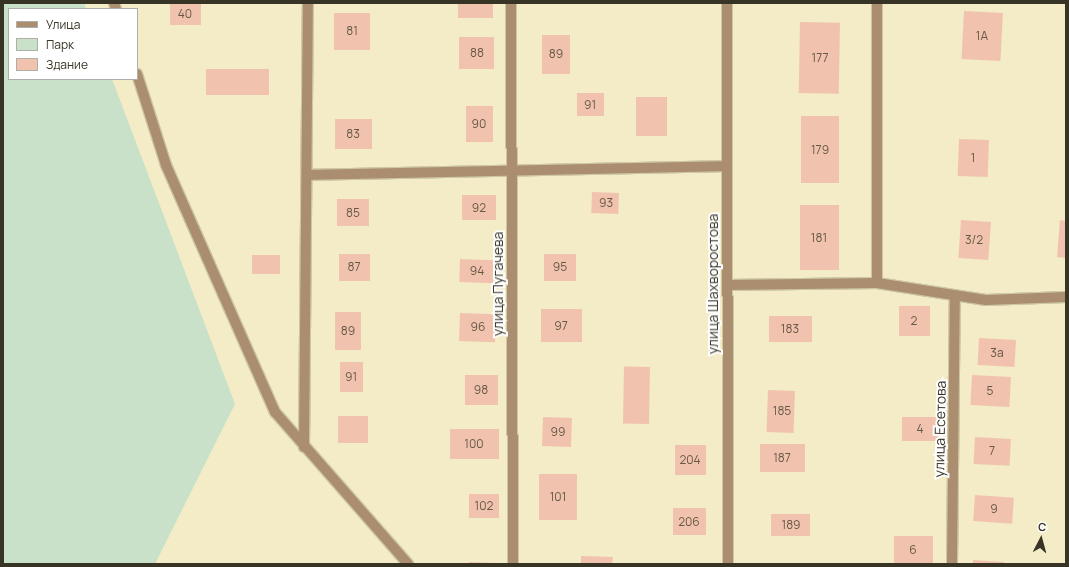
<!DOCTYPE html>
<meta charset="utf-8">
<style>
body{margin:0}
#map{position:relative;width:1069px;height:567px;overflow:hidden;background:#f3ecc6;font-family:Manrope,sans-serif}
div>[style]{position:absolute}
.green>*{inset:0;background:#c9e1c9}
.building>*{inset:0;background:#f1c3ae;transform-origin:0 0}
.roads{filter:drop-shadow(1px 0 #cdc7a6) drop-shadow(-1px 0 #cdc7a6) drop-shadow(0 1px #cdc7a6) drop-shadow(0 -1px #cdc7a6)}
.minor>*{height:10px;margin:-5px;padding:0 5px;transform-origin:5px;border-radius:5px;background:#ab8e70}
span{translate:-50% -50%;white-space:nowrap;text-align:center;line-height:1.15;-webkit-text-stroke:4px #fff;paint-order:stroke}
.number-label{font-size:12px;color:#665847}
.number-label span{-webkit-text-stroke-width:0}
.street-label{font-size:14px;color:#373425}
.frame{position:absolute;inset:0;border:4px solid #373425;pointer-events:none}
.legend{position:absolute;left:8px;top:8px;width:130px;height:72px;box-sizing:border-box;background:#fff;border:1px solid #afaea8;margin:0;padding:5px 7px;list-style:none;font-size:12px;color:#373425}
.legend li{display:flex;align-items:center;gap:8px;height:20px}
.legend b{width:20px;border:1px solid #afaea8}
.north{position:absolute;left:1021px;top:519px;width:40px;height:40px;-webkit-text-stroke:3px #fff;paint-order:stroke;rotate:6deg;font-size:11px;font-weight:700;line-height:16px;text-align:center;color:#373425}
.north::after{content:'';display:block;margin:auto;width:14px;height:18px;background:#373425;clip-path:polygon(50% 0,100% 100%,50% 72%,0 100%)}
</style>
<div id="map">
<div class="green">
<div style="clip-path:polygon(3px 3px,84px 3px,86px 9px,9px 9px,9px 79px,112px 79px,235px 404px,155px 564px,3px 564px)"></div>
</div>
<div class="building">
<div style="left:170px;top:3px;width:31px;height:22px"></div>
<div style="left:458px;top:3px;width:35px;height:15px"></div>
<div style="left:964px;top:11px;width:39px;height:48px;rotate:3deg"></div>
<div style="left:334px;top:13px;width:36px;height:37px"></div>
<div style="left:800px;top:22px;width:40px;height:71px;rotate:1deg"></div>
<div style="left:542px;top:35px;width:28px;height:39px"></div>
<div style="left:459px;top:37px;width:35px;height:32px"></div>
<div style="left:206px;top:69px;width:63px;height:26px"></div>
<div style="left:577px;top:93px;width:27px;height:23px"></div>
<div style="left:636px;top:97px;width:31px;height:39px"></div>
<div style="left:466px;top:106px;width:27px;height:36px"></div>
<div style="left:801px;top:116px;width:38px;height:67px"></div>
<div style="left:335px;top:119px;width:37px;height:30px"></div>
<div style="left:959px;top:139px;width:30px;height:37px;rotate:2deg"></div>
<div style="left:592px;top:192px;width:27px;height:21px;rotate:2deg"></div>
<div style="left:462px;top:195px;width:34px;height:25px"></div>
<div style="left:337px;top:199px;width:32px;height:27px"></div>
<div style="left:800px;top:205px;width:39px;height:65px"></div>
<div style="left:961px;top:220px;width:30px;height:38px;rotate:4deg"></div>
<div style="clip-path:polygon(1060px 220px,1066px 221px,1066px 258px,1057px 257px)"></div>
<div style="left:339px;top:254px;width:31px;height:27px"></div>
<div style="left:544px;top:254px;width:32px;height:27px"></div>
<div style="left:252px;top:255px;width:28px;height:19px"></div>
<div style="left:460px;top:259px;width:34px;height:23px;rotate:2deg"></div>
<div style="left:899px;top:306px;width:31px;height:30px"></div>
<div style="left:541px;top:309px;width:41px;height:33px"></div>
<div style="left:335px;top:312px;width:26px;height:38px"></div>
<div style="left:460px;top:313px;width:36px;height:28px;rotate:2deg"></div>
<div style="left:769px;top:316px;width:43px;height:26px"></div>
<div style="left:979px;top:338px;width:37px;height:27px;rotate:3deg"></div>
<div style="left:340px;top:362px;width:23px;height:30px"></div>
<div style="left:650px;top:367px;width:57px;height:26px;rotate:91deg"></div>
<div style="left:465px;top:375px;width:33px;height:30px"></div>
<div style="left:972px;top:375px;width:39px;height:30px;rotate:3deg"></div>
<div style="left:768px;top:390px;width:27px;height:42px;rotate:2deg"></div>
<div style="left:338px;top:416px;width:30px;height:27px"></div>
<div style="left:543px;top:417px;width:29px;height:29px;rotate:2deg"></div>
<div style="left:902px;top:417px;width:36px;height:24px"></div>
<div style="left:450px;top:429px;width:49px;height:30px"></div>
<div style="left:975px;top:437px;width:36px;height:27px;rotate:3deg"></div>
<div style="left:760px;top:444px;width:45px;height:28px"></div>
<div style="left:675px;top:445px;width:31px;height:30px"></div>
<div style="left:539px;top:474px;width:38px;height:46px"></div>
<div style="left:469px;top:494px;width:30px;height:24px"></div>
<div style="left:975px;top:495px;width:39px;height:26px;rotate:4deg"></div>
<div style="left:673px;top:508px;width:33px;height:27px"></div>
<div style="left:771px;top:514px;width:39px;height:22px"></div>
<div style="left:894px;top:536px;width:39px;height:28px"></div>
<div style="clip-path:polygon(581px 556px,613px 557px,612px 564px,581px 564px)"></div>
<div style="clip-path:polygon(973px 560px,1004px 562px,1004px 564px,973px 564px)"></div>
<div style="clip-path:polygon(469px 562px,495px 563px,495px 564px,469px 564px)"></div>
</div>
<div class="roads">
<div class="minor">
<div style="left:114px;top:3px;width:6px;rotate:72deg"></div>
<div style="left:511px;top:3px;width:561px;rotate:89.8deg"></div>
<div style="left:727px;top:3px;width:561px;rotate:89.9deg"></div>
<div style="left:877px;top:3px;width:280px;rotate:90deg"></div>
<div style="left:137px;top:74px;width:96px;rotate:72.3deg"></div>
<div style="left:166px;top:165px;width:270px;rotate:66.2deg"></div>
<div style="left:275px;top:412px;width:202px;rotate:48.8deg"></div>
<div style="left:308px;top:175px;width:419px;rotate:-1.2deg"></div>
<div style="left:727px;top:285px;width:150px;rotate:-0.8deg"></div>
<div style="left:877px;top:283px;width:110px;rotate:8.9deg"></div>
<div style="left:986px;top:300px;width:80px;rotate:-2.1deg"></div>
<div style="left:304px;top:447px;width:444px;rotate:-89.5deg"></div>
<div style="left:952px;top:564px;width:269px;rotate:-89.4deg"></div>
</div>
</div>
<div class="number-label">
<span style="left:185px;top:14px">40</span>
<span style="left:352px;top:31px">81</span>
<span style="left:982px;top:36px">1А</span>
<span style="left:477px;top:53px">88</span>
<span style="left:556px;top:54px">89</span>
<span style="left:820px;top:58px">177</span>
<span style="left:590px;top:105px">91</span>
<span style="left:479px;top:124px">90</span>
<span style="left:353px;top:134px">83</span>
<span style="left:820px;top:150px">179</span>
<span style="left:973px;top:158px">1</span>
<span style="left:606px;top:203px">93</span>
<span style="left:479px;top:208px">92</span>
<span style="left:353px;top:213px">85</span>
<span style="left:819px;top:238px">181</span>
<span style="left:974px;top:240px">3/2</span>
<span style="left:354px;top:267px">87</span>
<span style="left:560px;top:267px">95</span>
<span style="left:477px;top:271px">94</span>
<span style="left:914px;top:321px">2</span>
<span style="left:561px;top:326px">97</span>
<span style="left:478px;top:327px">96</span>
<span style="left:790px;top:329px">183</span>
<span style="left:348px;top:331px">89</span>
<span style="left:997px;top:353px">3а</span>
<span style="left:351px;top:377px">91</span>
<span style="left:481px;top:390px">98</span>
<span style="left:990px;top:391px">5</span>
<span style="left:782px;top:411px">185</span>
<span style="left:920px;top:429px">4</span>
<span style="left:558px;top:432px">99</span>
<span style="left:474px;top:444px">100</span>
<span style="left:992px;top:451px">7</span>
<span style="left:782px;top:458px">187</span>
<span style="left:690px;top:460px">204</span>
<span style="left:558px;top:497px">101</span>
<span style="left:484px;top:506px">102</span>
<span style="left:994px;top:509px">9</span>
<span style="left:689px;top:522px">206</span>
<span style="left:791px;top:525px">189</span>
<span style="left:913px;top:550px">6</span>
</div>
<div class="street-label">
<span style="left:498px;top:284px;rotate:-90deg">улица Пугачева</span>
<span style="left:713px;top:284px;rotate:-90deg">улица Шахворостова</span>
<span style="left:940px;top:429px;rotate:-89deg">улица Есетова</span>
</div>
<div class="frame"></div>
<ul class="legend">
<li><b style="height:5px;background:#ab8e70"></b>Улица</li>
<li><b style="height:11px;background:#c9e1c9"></b>Парк</li>
<li><b style="height:11px;background:#f1c3ae"></b>Здание</li>
</ul>
<div class="north">С</div>
</div>
